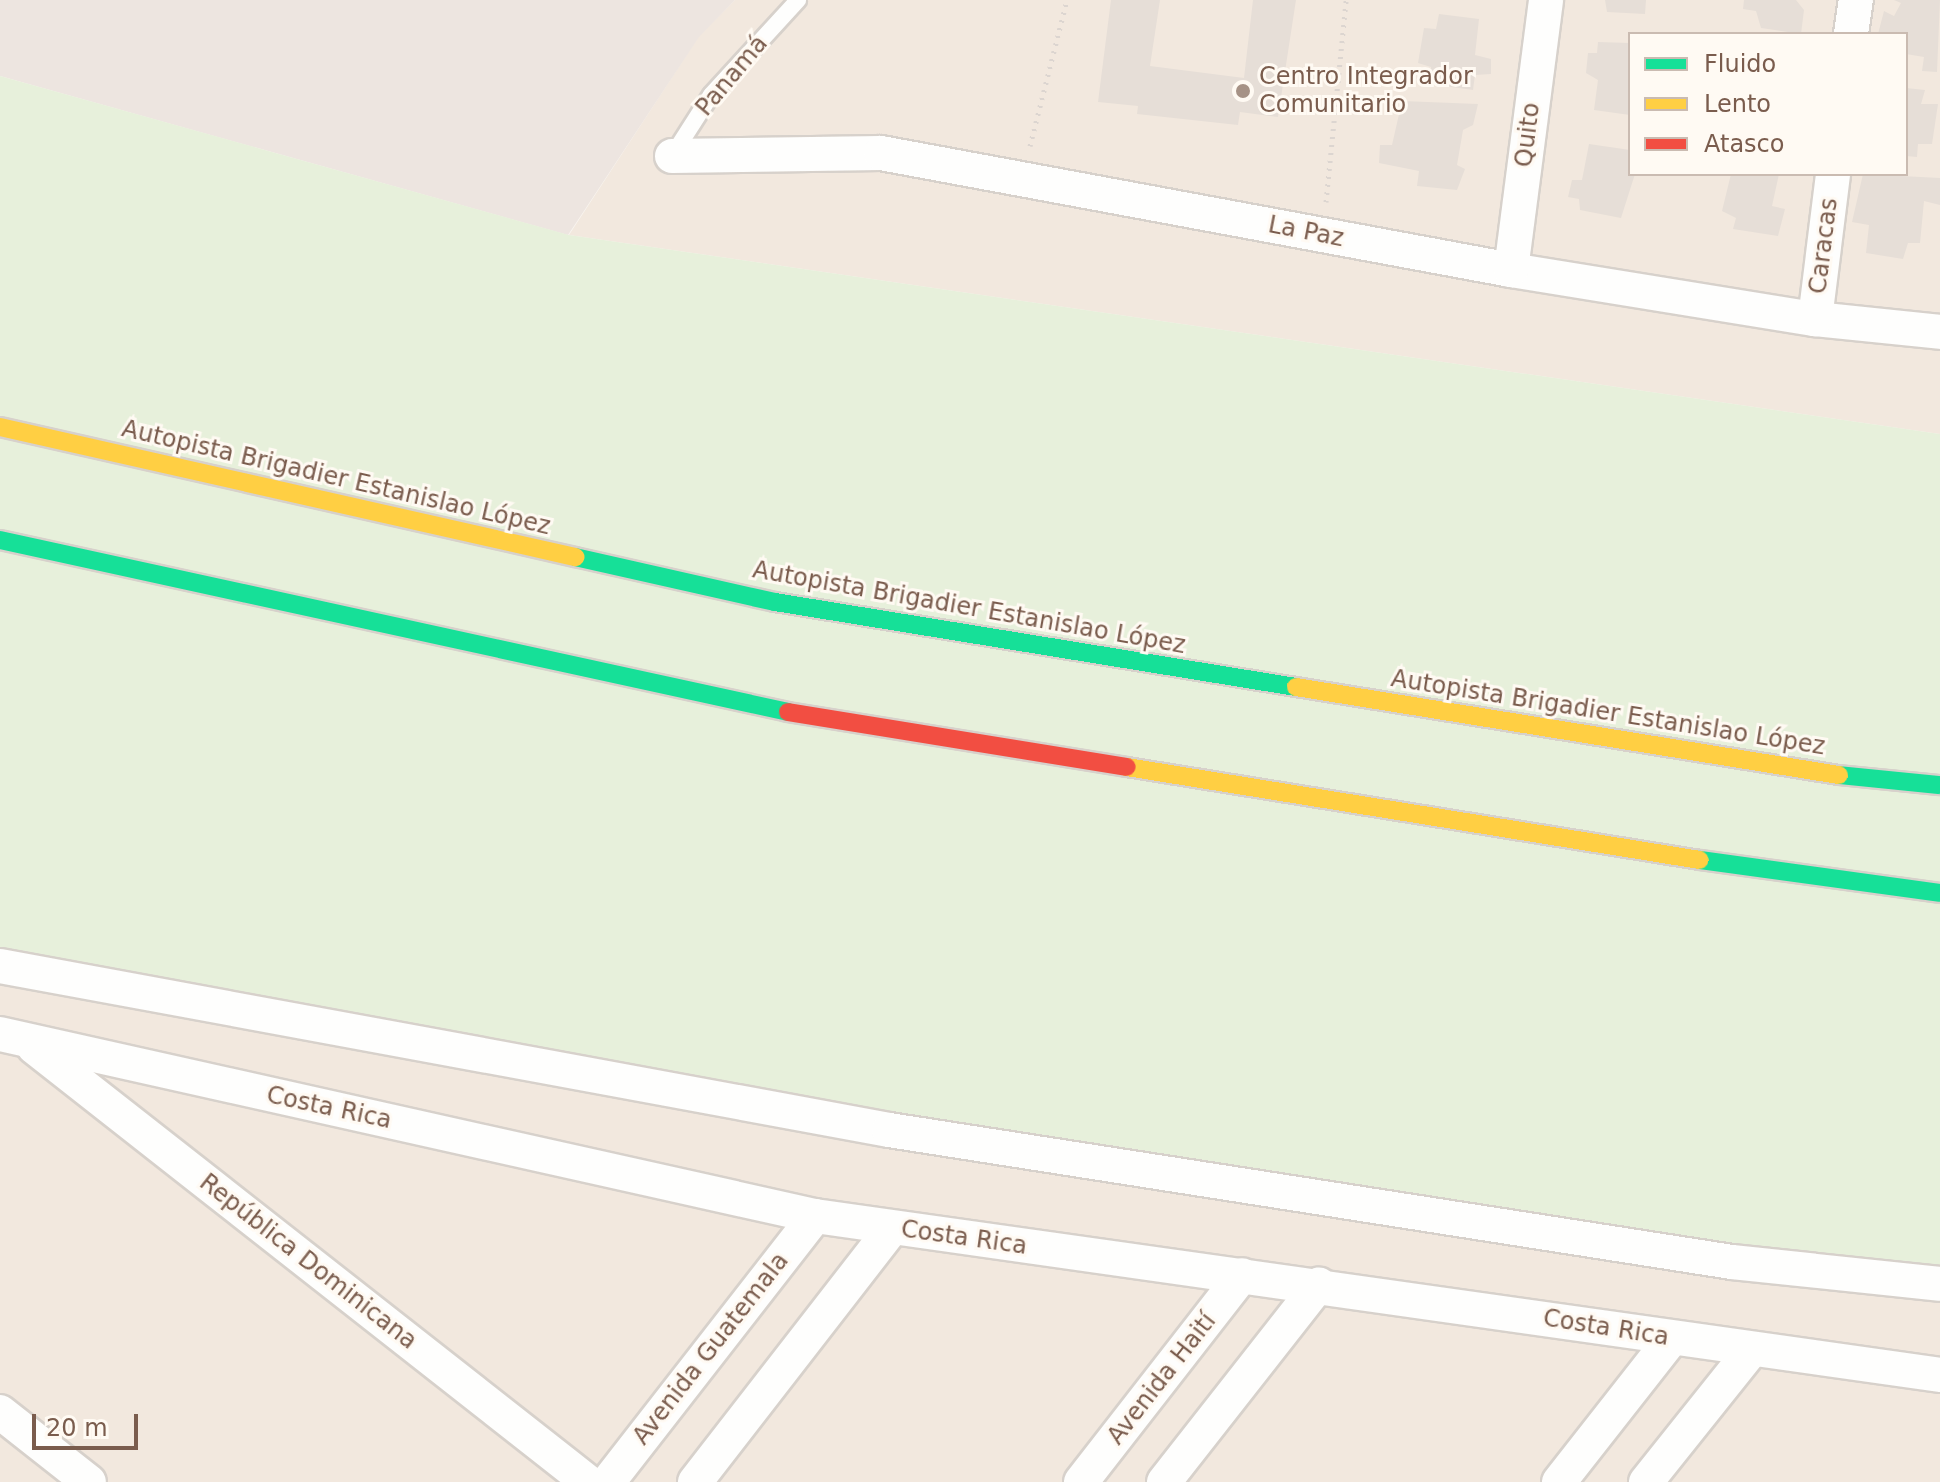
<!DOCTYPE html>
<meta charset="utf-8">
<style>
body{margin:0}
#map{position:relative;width:1940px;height:1482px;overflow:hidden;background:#f9f5f0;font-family:"DejaVu Sans",sans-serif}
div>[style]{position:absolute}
.residential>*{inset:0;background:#f2e8de}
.industrial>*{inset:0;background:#ede5e0}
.green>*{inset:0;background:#e7f0db}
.building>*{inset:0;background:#e6ded7}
.path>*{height:5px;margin-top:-2.5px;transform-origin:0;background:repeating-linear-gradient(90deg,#dcd5d0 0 2px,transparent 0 8px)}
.roads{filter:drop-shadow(2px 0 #d7d1cb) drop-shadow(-2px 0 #d7d1cb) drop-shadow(0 2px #d7d1cb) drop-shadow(0 -2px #d7d1cb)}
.lane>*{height:16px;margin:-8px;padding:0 8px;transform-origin:8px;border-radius:8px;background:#fefefd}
.street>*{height:34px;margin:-17px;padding:0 17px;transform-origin:17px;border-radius:17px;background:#fefefd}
.fast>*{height:18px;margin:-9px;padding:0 9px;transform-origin:9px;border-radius:9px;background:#16e098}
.slow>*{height:18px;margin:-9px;padding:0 9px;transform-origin:9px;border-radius:9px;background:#ffcf43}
.jam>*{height:18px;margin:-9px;padding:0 9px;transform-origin:9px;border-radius:9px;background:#f24e42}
.dots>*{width:22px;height:22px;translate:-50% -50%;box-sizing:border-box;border:4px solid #fffaf3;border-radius:50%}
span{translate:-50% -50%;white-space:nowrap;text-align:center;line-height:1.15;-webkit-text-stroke:6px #fffaf3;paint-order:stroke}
.street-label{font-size:24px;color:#7a5c4d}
.poi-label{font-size:24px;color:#7a5c4d}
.left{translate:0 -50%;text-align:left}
.legend{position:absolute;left:1628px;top:32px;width:280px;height:144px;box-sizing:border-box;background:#fffaf3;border:2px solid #cabbb1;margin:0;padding:10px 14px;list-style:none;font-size:24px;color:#7a5c4d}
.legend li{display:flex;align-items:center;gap:16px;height:40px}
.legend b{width:40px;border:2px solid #cabbb1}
.scale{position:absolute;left:32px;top:1414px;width:106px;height:36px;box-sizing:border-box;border:4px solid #7a5c4d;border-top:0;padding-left:10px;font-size:24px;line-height:28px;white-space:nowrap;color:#7a5c4d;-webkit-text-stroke:6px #fffaf3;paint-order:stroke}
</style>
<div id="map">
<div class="residential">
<div style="clip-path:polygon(evenodd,735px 0,1940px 0,1940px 434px,569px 235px,699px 36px,735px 0,1630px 34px,1906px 34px,1906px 174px,1630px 174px,1630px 34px)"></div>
<div style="clip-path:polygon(0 966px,1940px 1284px,1940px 1482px,0 1482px)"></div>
</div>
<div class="industrial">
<div style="clip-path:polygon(0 0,735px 0,699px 37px,568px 235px,0 76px)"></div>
</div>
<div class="green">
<div style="clip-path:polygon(0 76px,569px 235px,1940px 434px,1940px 1284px,0 966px)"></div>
</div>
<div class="building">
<div style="clip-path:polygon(1111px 0,1160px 0,1150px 66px,1244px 78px,1253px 0,1296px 0,1278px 117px,1240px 112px,1238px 125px,1137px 114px,1138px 106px,1098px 102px)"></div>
<div style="clip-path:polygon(1605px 0,1646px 0,1645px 14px,1607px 12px)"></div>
<div style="clip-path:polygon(1744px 0,1796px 0,1804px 10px,1801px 34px,1761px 28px,1756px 11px,1743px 9px)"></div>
<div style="clip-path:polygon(1894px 0,1940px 0,1937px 72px,1922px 71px,1924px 57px,1906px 54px,1906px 34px,1878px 34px,1884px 11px,1894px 16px,1901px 3px)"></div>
<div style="clip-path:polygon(1439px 14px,1479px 19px,1475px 55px,1491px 59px,1491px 74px,1475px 75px,1473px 90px,1430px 84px,1431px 67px,1418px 63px,1424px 28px,1436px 29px)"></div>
<div style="clip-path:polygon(1598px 42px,1630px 43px,1630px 115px,1594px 110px,1598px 80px,1586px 73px,1588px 53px,1597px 53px)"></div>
<div style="clip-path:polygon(1906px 88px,1925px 90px,1921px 104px,1938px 104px,1932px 144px,1918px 144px,1917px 157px,1906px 156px)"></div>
<div style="clip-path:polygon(1402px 101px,1478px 104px,1473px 125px,1463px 130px,1457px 165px,1465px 169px,1457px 190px,1417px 186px,1419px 171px,1379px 163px,1380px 145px,1392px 145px)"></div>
<div style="clip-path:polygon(1589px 144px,1630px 150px,1630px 174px,1635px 174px,1621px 218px,1580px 210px,1579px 199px,1568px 197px,1572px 180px,1582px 180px)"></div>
<div style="clip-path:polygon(1731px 174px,1779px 174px,1772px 206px,1785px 209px,1778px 236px,1733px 229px,1736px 218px,1722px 211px)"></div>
<div style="clip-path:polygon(1863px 174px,1940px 178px,1940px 205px,1924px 201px,1920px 243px,1908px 243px,1903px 259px,1866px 253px,1869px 225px,1852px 222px)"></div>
</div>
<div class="path">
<div style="left:1030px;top:146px;width:151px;rotate:-75.8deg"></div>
<div style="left:1326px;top:202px;width:203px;rotate:-84.3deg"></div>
</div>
<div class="roads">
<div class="lane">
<div style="left:672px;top:156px;width:72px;rotate:-57.4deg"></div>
<div style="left:711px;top:95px;width:129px;rotate:-47.5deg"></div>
</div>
<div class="street">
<div style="left:1851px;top:34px;width:34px;rotate:-82deg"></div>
<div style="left:672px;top:156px;width:209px;rotate:-0.8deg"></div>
<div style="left:881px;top:153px;width:641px;rotate:10.52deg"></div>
<div style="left:1511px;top:270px;width:308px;rotate:9.2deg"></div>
<div style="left:1815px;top:319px;width:126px;rotate:5.9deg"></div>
<div style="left:1511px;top:270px;width:272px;rotate:-82.6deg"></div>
<div style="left:1815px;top:319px;width:146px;rotate:-82.9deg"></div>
<div style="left:0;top:966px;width:904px;rotate:10.45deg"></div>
<div style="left:889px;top:1130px;width:853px;rotate:8.9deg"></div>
<div style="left:1732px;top:1262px;width:209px;rotate:6deg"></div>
<div style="left:0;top:1034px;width:835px;rotate:12.59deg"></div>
<div style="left:815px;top:1216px;width:1136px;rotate:8.04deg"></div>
<div style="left:34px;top:1047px;width:704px;rotate:38.14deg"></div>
<div style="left:0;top:1412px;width:113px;rotate:38.2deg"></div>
<div style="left:608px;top:1482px;width:337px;rotate:-52.1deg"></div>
<div style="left:695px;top:1482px;width:320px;rotate:-52.2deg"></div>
<div style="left:1081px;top:1482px;width:262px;rotate:-52.1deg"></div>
<div style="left:1164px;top:1482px;width:251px;rotate:-51.9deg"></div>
<div style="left:1559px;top:1482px;width:183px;rotate:-51.9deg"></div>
<div style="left:1646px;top:1482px;width:170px;rotate:-51.4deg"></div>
</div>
<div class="fast">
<div style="left:0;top:540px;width:807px;rotate:12.31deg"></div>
<div style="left:575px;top:557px;width:205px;rotate:12.7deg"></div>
<div style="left:775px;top:602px;width:528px;rotate:9.27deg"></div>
<div style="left:1839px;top:775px;width:101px;rotate:5.7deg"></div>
<div style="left:1700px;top:860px;width:242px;rotate:7.8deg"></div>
</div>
<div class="slow">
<div style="left:0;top:427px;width:590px;rotate:12.74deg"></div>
<div style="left:1296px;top:687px;width:550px;rotate:9.21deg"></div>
<div style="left:1127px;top:767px;width:580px;rotate:9.22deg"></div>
</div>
<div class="jam">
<div style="left:788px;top:712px;width:343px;rotate:9.2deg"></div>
</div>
</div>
<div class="dots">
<div style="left:1243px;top:91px;background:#a69286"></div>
</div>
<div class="street-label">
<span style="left:732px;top:76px;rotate:-50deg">Panamá</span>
<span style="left:1528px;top:135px;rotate:-83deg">Quito</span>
<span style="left:1306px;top:232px;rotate:11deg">La Paz</span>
<span style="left:1824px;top:246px;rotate:-83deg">Caracas</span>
<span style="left:336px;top:478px;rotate:13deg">Autopista Brigadier Estanislao López</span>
<span style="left:969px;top:608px;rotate:10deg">Autopista Brigadier Estanislao López</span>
<span style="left:1608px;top:713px;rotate:9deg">Autopista Brigadier Estanislao López</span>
<span style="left:329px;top:1108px;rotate:12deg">Costa Rica</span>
<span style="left:964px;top:1238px;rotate:8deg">Costa Rica</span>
<span style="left:308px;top:1262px;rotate:38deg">República Dominicana</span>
<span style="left:1606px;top:1328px;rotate:9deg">Costa Rica</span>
<span style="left:711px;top:1349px;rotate:-52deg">Avenida Guatemala</span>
<span style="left:1162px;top:1379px;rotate:-52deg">Avenida Haití</span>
</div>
<div class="poi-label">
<span class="left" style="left:1259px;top:91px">Centro Integrador<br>Comunitario</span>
</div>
<ul class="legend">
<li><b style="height:10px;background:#16e098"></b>Fluido</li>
<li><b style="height:10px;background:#ffcf43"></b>Lento</li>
<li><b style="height:10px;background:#f24e42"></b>Atasco</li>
</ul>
<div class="scale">20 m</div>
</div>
